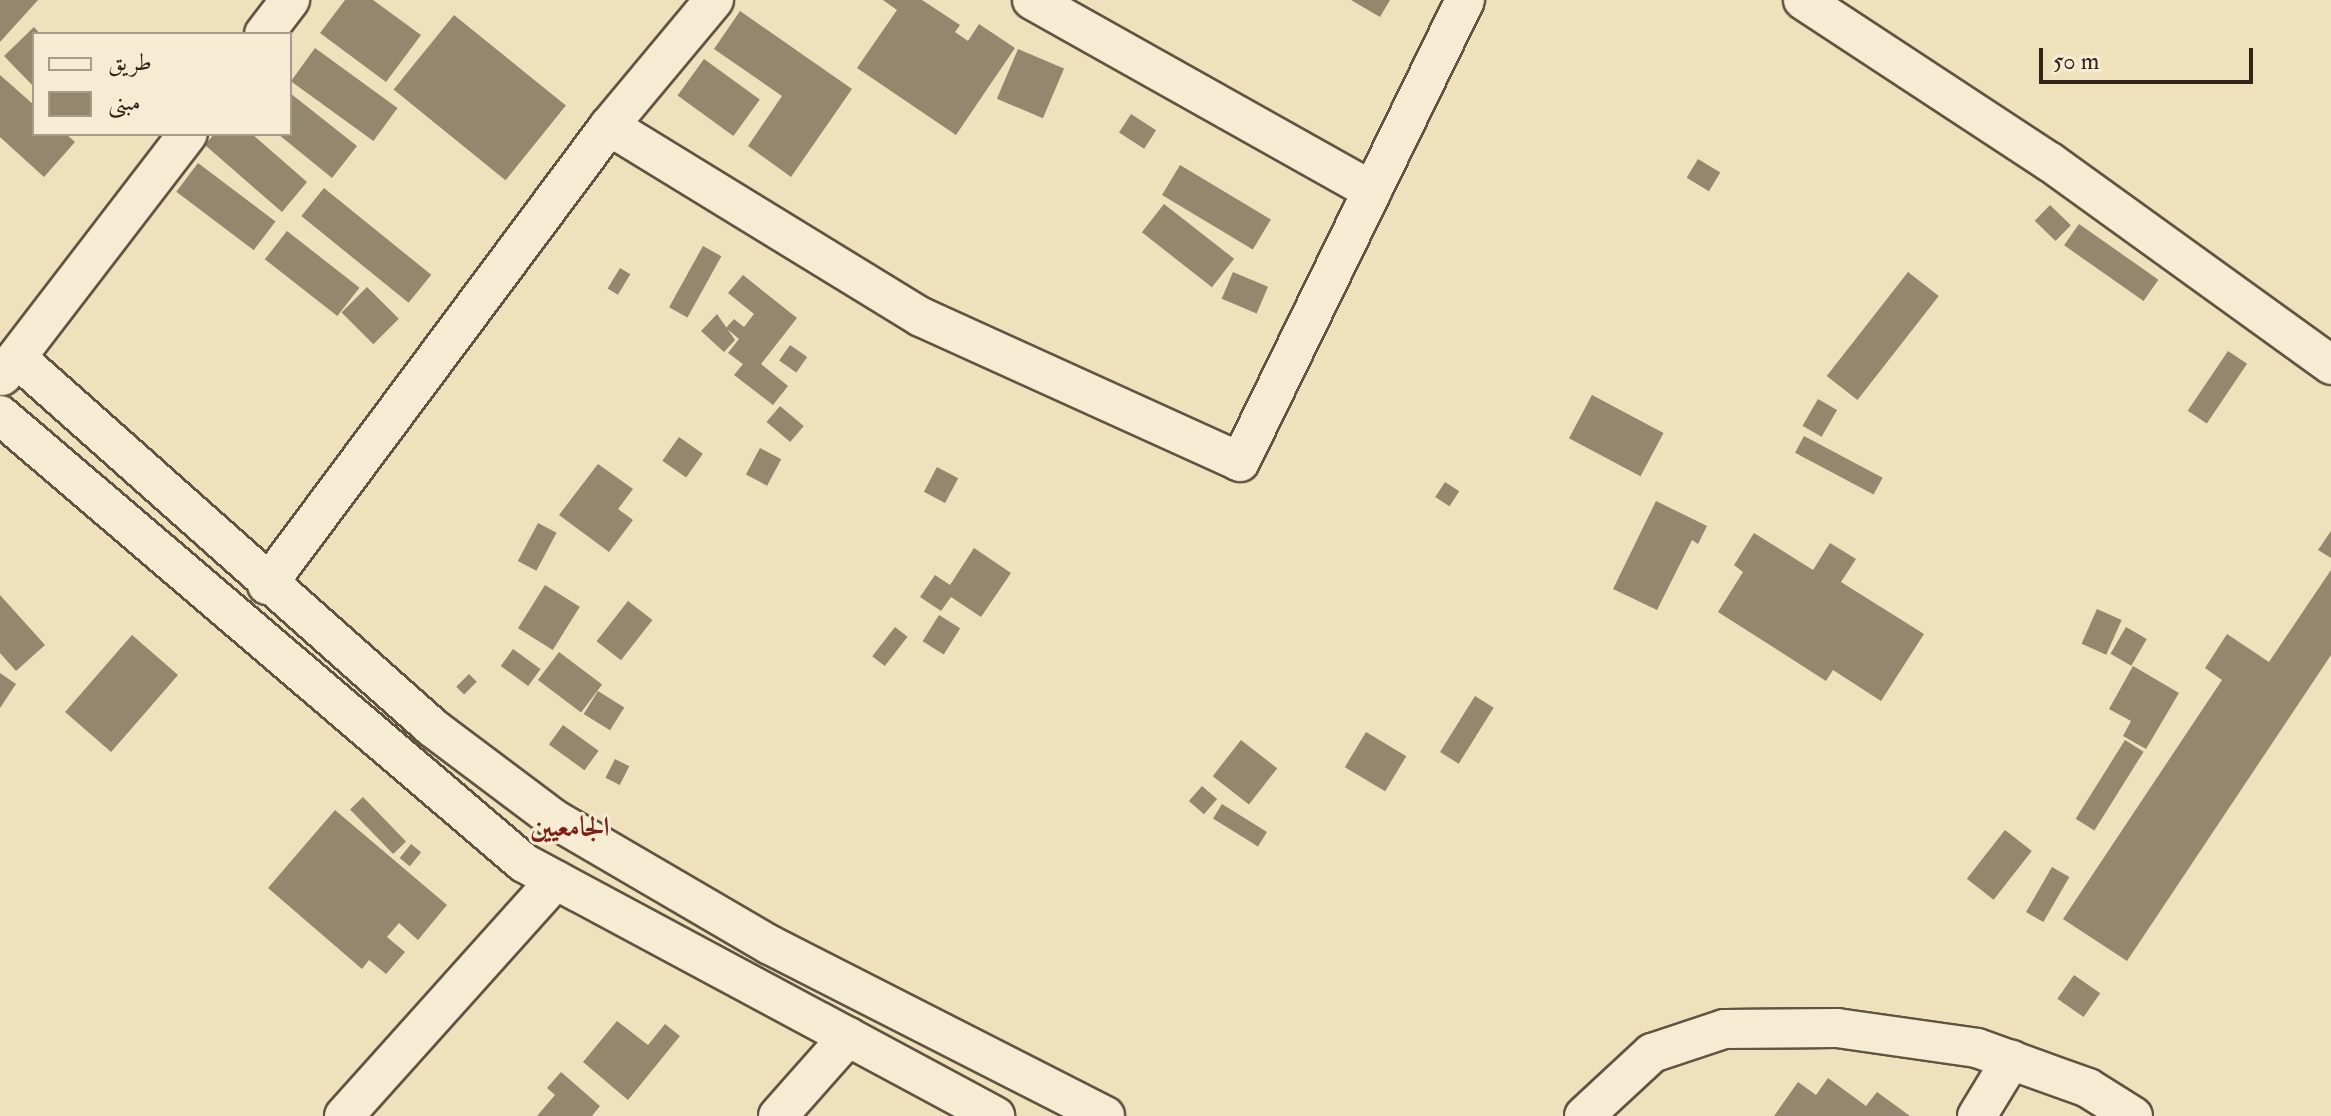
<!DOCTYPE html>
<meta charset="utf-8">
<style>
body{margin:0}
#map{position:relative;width:2331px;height:1116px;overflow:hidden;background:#efe1bb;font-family:"IM FELL Double Pica",Amiri,serif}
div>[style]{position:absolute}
.building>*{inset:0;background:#95866e;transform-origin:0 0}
.roads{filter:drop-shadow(2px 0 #625342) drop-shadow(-2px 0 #625342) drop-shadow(0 2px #625342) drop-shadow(0 -2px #625342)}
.minor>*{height:38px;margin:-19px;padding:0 19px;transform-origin:19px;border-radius:19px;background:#f5ecd3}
span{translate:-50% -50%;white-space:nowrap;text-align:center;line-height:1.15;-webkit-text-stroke:6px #f5ecd3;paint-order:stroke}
.neighbourhood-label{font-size:28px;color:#7a1f14;font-weight:700}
.legend{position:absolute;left:32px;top:32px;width:260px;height:104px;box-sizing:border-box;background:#f5ecd3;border:2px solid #a79c89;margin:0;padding:10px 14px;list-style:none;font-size:24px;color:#33241a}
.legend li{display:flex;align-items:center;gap:16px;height:40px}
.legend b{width:40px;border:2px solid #a79c89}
.scale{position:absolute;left:2039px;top:48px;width:214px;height:36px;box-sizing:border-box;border:4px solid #33241a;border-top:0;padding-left:10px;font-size:24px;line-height:28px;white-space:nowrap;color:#33241a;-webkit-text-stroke:6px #f5ecd3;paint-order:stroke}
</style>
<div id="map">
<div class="building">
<div style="clip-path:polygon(0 0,38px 0,0 42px)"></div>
<div style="clip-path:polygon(345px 0,373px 0,421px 35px,386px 82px,320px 33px)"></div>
<div style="clip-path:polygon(883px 0,922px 0,960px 25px,955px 32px,968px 41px,979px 24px,1015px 48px,956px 135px,857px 68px,897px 10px)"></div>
<div style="clip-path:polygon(1351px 0,1390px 0,1380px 17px)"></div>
<div style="clip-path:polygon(740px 11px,852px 89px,791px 177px,748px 146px,782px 96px,714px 49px)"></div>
<div style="left:454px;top:15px;width:144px;height:96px;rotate:39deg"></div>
<div style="clip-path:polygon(34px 27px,40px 34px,34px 34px,34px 87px,4px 56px)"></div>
<div style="left:315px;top:48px;width:102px;height:41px;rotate:36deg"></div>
<div style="left:1018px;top:49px;width:50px;height:54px;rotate:23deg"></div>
<div style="left:704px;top:59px;width:69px;height:45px;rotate:36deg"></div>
<div style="clip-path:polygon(0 75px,34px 105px,34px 134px,66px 134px,75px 142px,44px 177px,0 137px)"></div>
<div style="clip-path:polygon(290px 93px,357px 146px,332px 178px,278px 134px,290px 134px)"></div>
<div style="left:1131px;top:114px;width:30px;height:22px;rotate:33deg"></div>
<div style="clip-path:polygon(214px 134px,252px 134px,307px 182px,282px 212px,205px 145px)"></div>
<div style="left:1698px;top:159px;width:26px;height:22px;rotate:31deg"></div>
<div style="left:198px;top:163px;width:97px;height:36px;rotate:37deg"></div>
<div style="left:1180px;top:165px;width:106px;height:35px;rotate:31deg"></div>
<div style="left:324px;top:188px;width:138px;height:36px;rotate:39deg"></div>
<div style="left:1164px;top:204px;width:89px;height:36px;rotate:38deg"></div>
<div style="left:2050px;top:205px;width:29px;height:22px;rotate:44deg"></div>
<div style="left:2079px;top:224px;width:97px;height:26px;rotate:35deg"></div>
<div style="left:287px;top:231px;width:92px;height:36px;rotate:38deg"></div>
<div style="left:703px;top:246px;width:21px;height:70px;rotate:29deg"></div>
<div style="left:620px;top:268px;width:12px;height:24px;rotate:31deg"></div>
<div style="left:1233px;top:272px;width:38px;height:29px;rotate:23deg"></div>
<div style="left:1908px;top:272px;width:39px;height:132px;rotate:38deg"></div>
<div style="clip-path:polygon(743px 275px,797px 318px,761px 364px,788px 386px,773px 405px,734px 375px,743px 364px,728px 353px,739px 339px,726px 328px,734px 319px,744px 327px,754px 314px,728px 293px)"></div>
<div style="left:367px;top:287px;width:45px;height:36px;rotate:45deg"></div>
<div style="clip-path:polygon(717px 314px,735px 340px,724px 352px,701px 331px)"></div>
<div style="left:790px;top:345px;width:21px;height:19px;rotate:35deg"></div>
<div style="left:2228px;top:351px;width:23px;height:72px;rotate:34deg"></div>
<div style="left:1592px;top:395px;width:81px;height:49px;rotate:28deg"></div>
<div style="left:1818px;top:399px;width:22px;height:31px;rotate:30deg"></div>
<div style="left:780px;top:406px;width:31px;height:21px;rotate:40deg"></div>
<div style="left:1804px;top:436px;width:89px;height:19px;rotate:28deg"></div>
<div style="left:679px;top:437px;width:29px;height:29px;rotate:35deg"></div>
<div style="left:760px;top:448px;width:24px;height:30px;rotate:28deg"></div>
<div style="clip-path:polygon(598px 464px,633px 489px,618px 509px,633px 520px,609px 552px,559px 515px)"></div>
<div style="left:937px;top:467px;width:24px;height:28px;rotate:28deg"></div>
<div style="left:1445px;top:482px;width:17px;height:18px;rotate:33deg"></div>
<div style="clip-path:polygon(1656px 501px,1707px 526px,1698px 544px,1692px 540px,1657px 610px,1613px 589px)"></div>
<div style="left:538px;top:523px;width:21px;height:43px;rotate:28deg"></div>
<div style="clip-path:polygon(2331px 531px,2331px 558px,2318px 550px)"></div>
<div style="clip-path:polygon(1754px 533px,1813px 570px,1830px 543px,1856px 559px,1841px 582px,1924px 634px,1881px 701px,1833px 670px,1826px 681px,1718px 612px,1743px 572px,1734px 565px)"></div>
<div style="clip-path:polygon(974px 548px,1011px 573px,981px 617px,951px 597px,941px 611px,920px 597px,935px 575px,950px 585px)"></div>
<div style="clip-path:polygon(2331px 570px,2331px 655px,2127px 961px,2063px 919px,2222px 680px,2205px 668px,2227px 634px,2269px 662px)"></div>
<div style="left:545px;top:585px;width:41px;height:51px;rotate:32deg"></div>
<div style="clip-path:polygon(0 595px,45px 645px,16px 671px,0 653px)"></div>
<div style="left:628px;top:601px;width:31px;height:51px;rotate:38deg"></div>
<div style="left:2097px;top:609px;width:27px;height:38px;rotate:24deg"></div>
<div style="left:939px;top:615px;width:25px;height:31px;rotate:32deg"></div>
<div style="left:895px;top:627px;width:16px;height:37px;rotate:38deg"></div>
<div style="left:2126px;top:627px;width:24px;height:31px;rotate:30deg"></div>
<div style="left:132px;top:635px;width:61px;height:102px;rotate:41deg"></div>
<div style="left:513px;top:649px;width:34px;height:21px;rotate:36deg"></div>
<div style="left:559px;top:652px;width:54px;height:35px;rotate:37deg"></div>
<div style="clip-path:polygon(2133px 666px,2179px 693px,2146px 749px,2123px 736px,2131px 721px,2109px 709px)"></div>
<div style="clip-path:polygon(0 673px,16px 684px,0 708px)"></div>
<div style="left:469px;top:674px;width:11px;height:18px;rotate:45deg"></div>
<div style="left:598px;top:691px;width:31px;height:27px;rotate:32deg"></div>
<div style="left:1475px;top:696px;width:22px;height:66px;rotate:32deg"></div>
<div style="left:563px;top:725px;width:44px;height:24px;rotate:36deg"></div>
<div style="left:1366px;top:732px;width:47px;height:41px;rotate:31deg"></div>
<div style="left:1241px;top:740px;width:46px;height:46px;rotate:38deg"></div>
<div style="left:2125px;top:740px;width:22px;height:93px;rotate:32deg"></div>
<div style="left:615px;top:759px;width:16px;height:21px;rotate:27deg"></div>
<div style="left:1202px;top:786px;width:20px;height:20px;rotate:41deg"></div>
<div style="left:363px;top:797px;width:62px;height:18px;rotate:46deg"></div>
<div style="left:1222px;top:804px;width:53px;height:17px;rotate:32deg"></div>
<div style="clip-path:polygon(335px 810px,447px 905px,418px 940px,399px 923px,387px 937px,405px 952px,386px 974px,369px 960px,362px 969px,268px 888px)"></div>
<div style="left:2005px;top:830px;width:34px;height:62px;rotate:38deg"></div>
<div style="left:411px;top:844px;width:13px;height:18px;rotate:39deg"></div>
<div style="left:2052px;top:867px;width:20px;height:52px;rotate:30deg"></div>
<div style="left:2074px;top:975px;width:32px;height:29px;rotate:35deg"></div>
<div style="clip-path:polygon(617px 1021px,648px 1045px,665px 1024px,680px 1036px,628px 1100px,583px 1062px)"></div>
<div style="clip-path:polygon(561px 1072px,600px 1106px,592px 1116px,537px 1116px,555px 1095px,547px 1088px)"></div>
<div style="clip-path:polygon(1828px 1078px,1866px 1106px,1877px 1092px,1910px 1116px,1774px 1116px,1798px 1082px,1816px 1095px)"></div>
</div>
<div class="roads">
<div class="minor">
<div style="left:1032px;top:0;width:390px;rotate:29.3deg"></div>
<div style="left:1803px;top:0;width:295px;rotate:33.3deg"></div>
<div style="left:2050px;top:162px;width:347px;rotate:35.8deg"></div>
<div style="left:264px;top:34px;width:43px;rotate:-52.6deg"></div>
<div style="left:609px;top:126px;width:366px;rotate:31.5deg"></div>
<div style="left:921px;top:317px;width:350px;rotate:24.4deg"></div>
<div style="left:1240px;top:462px;width:514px;rotate:-64.03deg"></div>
<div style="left:18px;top:359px;width:555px;rotate:41.64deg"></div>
<div style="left:433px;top:728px;width:151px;rotate:36.9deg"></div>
<div style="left:554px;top:819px;width:250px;rotate:30.3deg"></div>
<div style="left:770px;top:945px;width:376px;rotate:27deg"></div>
<div style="left:2px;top:376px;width:305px;rotate:-52.5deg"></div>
<div style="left:0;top:415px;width:689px;rotate:40.53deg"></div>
<div style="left:524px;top:863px;width:535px;rotate:28.24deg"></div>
<div style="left:267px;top:585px;width:572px;rotate:-53.31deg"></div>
<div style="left:609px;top:126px;width:164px;rotate:-50.2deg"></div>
<div style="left:344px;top:1116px;width:317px;rotate:-48.1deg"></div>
<div style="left:778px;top:1116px;width:106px;rotate:-48.5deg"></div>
<div style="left:1584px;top:1116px;width:93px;rotate:-42.8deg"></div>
<div style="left:1652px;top:1053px;width:76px;rotate:-18.4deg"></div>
<div style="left:1724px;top:1029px;width:113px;rotate:-0.5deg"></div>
<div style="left:1837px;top:1028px;width:141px;rotate:8.1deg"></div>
<div style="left:1977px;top:1048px;width:118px;rotate:19.8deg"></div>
<div style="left:2088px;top:1088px;width:53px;rotate:31.9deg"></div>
<div style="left:1977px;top:1116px;width:66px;rotate:-58.7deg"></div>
</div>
</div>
<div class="neighbourhood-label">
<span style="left:570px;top:828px">الجامعيين</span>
</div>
<ul class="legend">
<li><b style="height:10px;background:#f5ecd3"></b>طريق</li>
<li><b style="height:22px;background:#95866e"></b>مبنى</li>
</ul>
<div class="scale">50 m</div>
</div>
